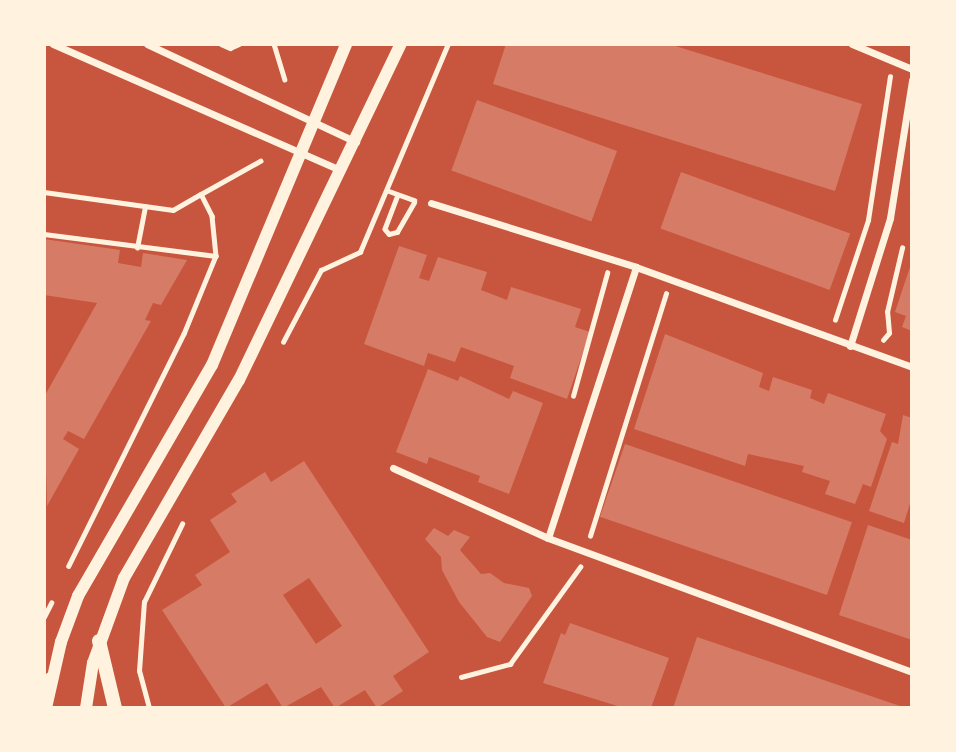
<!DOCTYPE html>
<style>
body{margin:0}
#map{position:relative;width:956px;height:752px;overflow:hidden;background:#c8553d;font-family:"Asap Condensed",sans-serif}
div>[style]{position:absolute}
.building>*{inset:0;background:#d67c66;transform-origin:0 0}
.path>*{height:4.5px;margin:-2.25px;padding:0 2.25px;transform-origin:2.25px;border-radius:2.25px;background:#fff3e0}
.minor>*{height:7px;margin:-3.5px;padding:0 3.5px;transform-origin:3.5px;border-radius:3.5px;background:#fff3e0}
.tertiary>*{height:12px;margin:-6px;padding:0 6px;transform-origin:6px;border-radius:6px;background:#fff3e0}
.secondary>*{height:14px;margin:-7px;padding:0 7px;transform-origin:7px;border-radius:7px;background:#fff3e0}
span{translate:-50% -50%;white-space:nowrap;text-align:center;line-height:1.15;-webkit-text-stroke:7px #fff3e0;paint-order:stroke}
.frame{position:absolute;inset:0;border:46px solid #fff3e0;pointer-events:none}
</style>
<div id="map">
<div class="building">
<div style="clip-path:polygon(506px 44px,669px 44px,862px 104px,835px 191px,493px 84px)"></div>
<div style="left:477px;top:100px;width:149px;height:75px;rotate:20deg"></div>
<div style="left:681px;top:172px;width:180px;height:60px;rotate:20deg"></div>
<div style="clip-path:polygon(44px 239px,120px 250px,118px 263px,141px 267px,143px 253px,187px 260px,161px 305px,153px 303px,145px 320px,151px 321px,84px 439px,68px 431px,63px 439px,79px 449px,47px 506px,44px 397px,97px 303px,44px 295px)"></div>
<div style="clip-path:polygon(399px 246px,427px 255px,419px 278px,429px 281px,438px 257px,487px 272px,481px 290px,507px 300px,511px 287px,581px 309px,575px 327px,590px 332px,567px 399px,510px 378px,514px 366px,461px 347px,455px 362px,428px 353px,424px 366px,364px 344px)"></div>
<div style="clip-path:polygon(912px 261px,912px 331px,902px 327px,906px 316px,895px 312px)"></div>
<div style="clip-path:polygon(665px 334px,763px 373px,759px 387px,769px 391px,773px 377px,812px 390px,810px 398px,824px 404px,828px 393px,886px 414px,880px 431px,887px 439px,871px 487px,863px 484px,855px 504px,825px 494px,830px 481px,802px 472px,804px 466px,748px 454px,745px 466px,634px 429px)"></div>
<div style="clip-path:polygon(428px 369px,458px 381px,460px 376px,509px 399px,513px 391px,543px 403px,509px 494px,478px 482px,480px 476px,456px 467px,429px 457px,427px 464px,396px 452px)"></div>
<div style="clip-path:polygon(903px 415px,912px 418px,912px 497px,904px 523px,869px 511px,892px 442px,898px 444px)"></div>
<div style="left:625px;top:444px;width:240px;height:77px;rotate:19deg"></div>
<div style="clip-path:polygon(evenodd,304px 461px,429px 652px,393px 676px,403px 691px,377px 708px,365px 690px,335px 708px,321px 687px,283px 708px,267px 683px,226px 708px,162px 610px,202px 585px,195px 575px,230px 552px,210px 520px,237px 502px,231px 494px,265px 472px,271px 482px,304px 461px,309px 578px,342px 626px,316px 644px,283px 595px,309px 578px)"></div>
<div style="clip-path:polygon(868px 525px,912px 540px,912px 640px,839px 615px)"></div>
<div style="clip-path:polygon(434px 528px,448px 536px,454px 530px,470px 537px,460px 550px,481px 574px,490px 573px,504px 583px,529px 588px,532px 596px,500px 642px,487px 637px,459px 602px,442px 570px,441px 557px,425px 539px)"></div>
<div style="clip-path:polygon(570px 623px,669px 658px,651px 708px,624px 708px,543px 683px,561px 633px,565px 635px)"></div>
<div style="clip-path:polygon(697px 637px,900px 706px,900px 708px,673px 708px)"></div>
</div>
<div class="path">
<div style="left:221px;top:44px;width:10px;rotate:24deg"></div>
<div style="left:230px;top:48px;width:10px;rotate:-24deg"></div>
<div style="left:274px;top:44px;width:37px;rotate:73deg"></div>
<div style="left:389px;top:191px;width:27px;rotate:20deg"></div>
<div style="left:44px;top:192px;width:130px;rotate:7.9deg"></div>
<div style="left:173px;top:210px;width:32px;rotate:-30deg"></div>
<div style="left:201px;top:194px;width:25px;rotate:63deg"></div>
<div style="left:212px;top:216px;width:40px;rotate:84.3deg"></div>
<div style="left:201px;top:194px;width:68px;rotate:-29.2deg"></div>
<div style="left:398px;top:195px;width:36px;rotate:111deg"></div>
<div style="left:385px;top:229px;width:6px;rotate:51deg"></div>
<div style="left:389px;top:234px;width:8px;rotate:-14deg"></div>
<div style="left:397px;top:232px;width:34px;rotate:-60deg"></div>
<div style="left:44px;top:234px;width:173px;rotate:7.3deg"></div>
<div style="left:216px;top:256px;width:84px;rotate:112.3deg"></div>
<div style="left:184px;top:334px;width:259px;rotate:116.4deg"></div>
<div style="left:137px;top:248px;width:42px;rotate:-79deg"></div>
<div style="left:835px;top:320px;width:105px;rotate:-71.7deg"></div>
<div style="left:868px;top:220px;width:145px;rotate:-81.3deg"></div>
<div style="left:883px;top:340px;width:9px;rotate:-49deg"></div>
<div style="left:889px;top:333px;width:21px;rotate:-95deg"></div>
<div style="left:887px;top:312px;width:66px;rotate:-76.8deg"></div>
<div style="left:283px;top:342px;width:81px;rotate:-62.2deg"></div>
<div style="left:321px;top:270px;width:43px;rotate:-24.8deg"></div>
<div style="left:360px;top:252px;width:226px;rotate:-67.1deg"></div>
<div style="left:573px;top:396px;width:128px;rotate:-74.5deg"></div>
<div style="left:590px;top:536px;width:254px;rotate:-72.6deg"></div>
<div style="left:44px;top:617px;width:16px;rotate:-63deg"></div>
<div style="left:461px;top:677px;width:51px;rotate:-14.9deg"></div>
<div style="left:510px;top:664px;width:120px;rotate:-54.2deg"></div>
<div style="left:149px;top:708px;width:38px;rotate:-105deg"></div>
<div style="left:139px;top:671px;width:69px;rotate:-85.9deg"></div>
<div style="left:144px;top:602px;width:87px;rotate:-64deg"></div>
</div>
<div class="minor">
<div style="left:53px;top:44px;width:313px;rotate:23.7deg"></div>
<div style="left:147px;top:44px;width:231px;rotate:25.1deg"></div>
<div style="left:852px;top:44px;width:65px;rotate:22.6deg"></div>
<div style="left:431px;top:203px;width:215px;rotate:17.3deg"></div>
<div style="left:636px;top:267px;width:294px;rotate:19.9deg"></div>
<div style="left:850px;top:346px;width:134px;rotate:-72.6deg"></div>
<div style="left:890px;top:218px;width:140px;rotate:-80.9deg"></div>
<div style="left:393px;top:468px;width:170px;rotate:24.3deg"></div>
<div style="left:548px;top:538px;width:388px;rotate:20.2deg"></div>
<div style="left:548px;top:538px;width:285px;rotate:-72deg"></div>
</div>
<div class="tertiary">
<div style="left:46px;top:708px;width:68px;rotate:-77.2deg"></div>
<div style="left:61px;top:642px;width:49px;rotate:-69.7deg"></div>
<div style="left:78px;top:596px;width:267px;rotate:-59.9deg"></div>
<div style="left:212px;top:365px;width:348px;rotate:-67.3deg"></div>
<div style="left:86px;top:708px;width:46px;rotate:-81.2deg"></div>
<div style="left:93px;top:663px;width:90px;rotate:-70deg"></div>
<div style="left:124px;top:578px;width:229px;rotate:-59.9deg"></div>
<div style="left:239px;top:380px;width:373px;rotate:-64.3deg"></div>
</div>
<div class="secondary">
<div style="left:99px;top:641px;width:69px;rotate:76.6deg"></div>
<div style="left:44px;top:687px;width:11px;rotate:-49deg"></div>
</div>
<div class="frame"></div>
</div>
